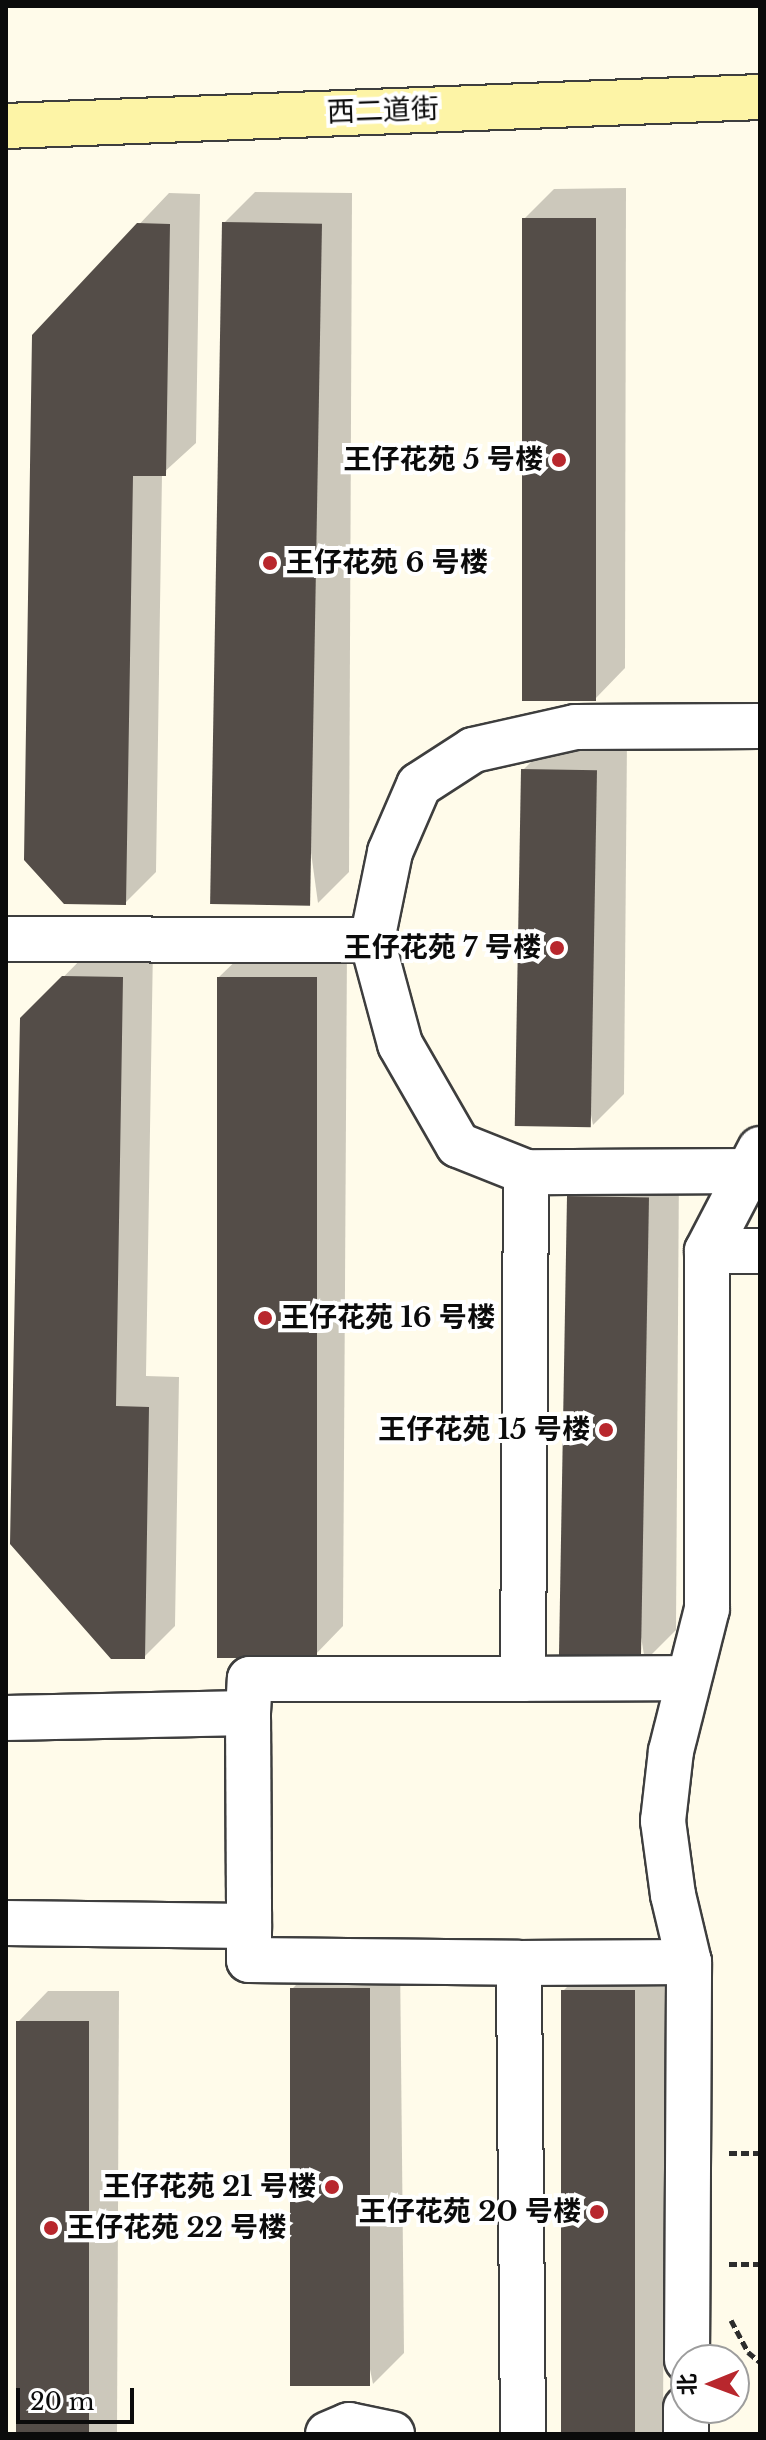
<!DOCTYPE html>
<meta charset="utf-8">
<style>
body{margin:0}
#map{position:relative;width:766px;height:2440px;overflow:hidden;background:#fffbea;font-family:"Libre Baskerville","Noto Sans SC",serif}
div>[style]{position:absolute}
.shadow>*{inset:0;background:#0003}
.building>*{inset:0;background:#544d48;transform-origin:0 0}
.path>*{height:5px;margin-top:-2.5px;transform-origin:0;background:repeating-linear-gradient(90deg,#2d2d2d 0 8px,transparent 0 12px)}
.roads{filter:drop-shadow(2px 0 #3e3e3e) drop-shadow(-2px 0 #3e3e3e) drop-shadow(0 2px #3e3e3e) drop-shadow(0 -2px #3e3e3e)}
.minor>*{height:44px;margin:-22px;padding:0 22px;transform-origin:22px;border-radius:22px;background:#fff}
.secondary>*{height:44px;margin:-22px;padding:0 22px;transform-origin:22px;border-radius:22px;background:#fdf4a6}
.dots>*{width:22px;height:22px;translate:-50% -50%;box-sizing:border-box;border:4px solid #fff;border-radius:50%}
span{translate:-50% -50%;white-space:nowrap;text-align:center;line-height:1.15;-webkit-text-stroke:8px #fff;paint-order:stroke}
.street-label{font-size:28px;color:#0b0b0b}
.poi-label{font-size:28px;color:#0b0b0b;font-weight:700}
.right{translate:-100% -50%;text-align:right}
.left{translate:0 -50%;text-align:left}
.frame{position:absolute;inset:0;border:8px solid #0b0b0b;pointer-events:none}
.north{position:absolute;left:670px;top:2344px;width:80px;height:80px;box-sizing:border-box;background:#fff;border:2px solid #9d9d9d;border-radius:50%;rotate:269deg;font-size:22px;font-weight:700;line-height:32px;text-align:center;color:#0b0b0b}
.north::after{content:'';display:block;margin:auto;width:28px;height:36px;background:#b8272d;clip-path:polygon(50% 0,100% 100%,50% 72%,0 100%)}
.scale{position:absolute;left:16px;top:2388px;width:118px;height:36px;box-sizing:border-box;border:4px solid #0b0b0b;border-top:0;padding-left:10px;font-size:24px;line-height:28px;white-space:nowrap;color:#0b0b0b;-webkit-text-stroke:6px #fff;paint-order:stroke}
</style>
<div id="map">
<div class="shadow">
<div style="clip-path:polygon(626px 188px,625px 668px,595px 699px,524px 219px,554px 189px)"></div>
<div style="clip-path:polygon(255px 192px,352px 193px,349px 872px,318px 903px,224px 223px)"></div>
<div style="clip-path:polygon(169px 193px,200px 194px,196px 443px,162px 474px,156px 872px,125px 903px,34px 335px)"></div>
<div style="clip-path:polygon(554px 739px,627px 740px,624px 1094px,593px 1125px,523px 770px)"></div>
<div style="clip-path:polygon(94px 946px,153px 947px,146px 1376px,179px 1377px,175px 1626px,144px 1657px,22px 1019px)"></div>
<div style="clip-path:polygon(250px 947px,347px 947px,343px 1626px,313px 1657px,219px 977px)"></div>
<div style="clip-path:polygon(600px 1166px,679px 1167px,676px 1630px,645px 1661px,569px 1197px)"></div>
<div style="clip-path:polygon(323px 1958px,400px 1958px,404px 2353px,373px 2384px,292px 1989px)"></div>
<div style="clip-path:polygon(594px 1960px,665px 1960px,663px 2434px,561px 2434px,563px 1991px)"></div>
<div style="clip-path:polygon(48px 1991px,119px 1991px,117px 2434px,16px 2434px,18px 2022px)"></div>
</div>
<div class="building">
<div style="left:522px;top:218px;width:74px;height:483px"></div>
<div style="left:222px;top:222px;width:100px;height:682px;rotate:1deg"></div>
<div style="clip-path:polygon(137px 223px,170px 224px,166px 476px,133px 476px,126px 905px,64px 904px,24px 860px,32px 335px)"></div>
<div style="left:521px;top:769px;width:76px;height:357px;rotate:1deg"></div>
<div style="clip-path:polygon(62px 976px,123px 977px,116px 1406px,149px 1407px,145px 1659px,111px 1659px,10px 1544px,20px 1018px)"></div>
<div style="left:217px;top:977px;width:100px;height:681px"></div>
<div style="left:567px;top:1196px;width:82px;height:466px;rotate:1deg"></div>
<div style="left:290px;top:1988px;width:80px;height:398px"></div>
<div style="left:561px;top:1990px;width:74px;height:444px"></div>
<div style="left:16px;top:2021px;width:73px;height:413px"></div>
</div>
<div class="path">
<div style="left:729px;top:2153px;width:31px"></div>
<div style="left:729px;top:2264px;width:31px"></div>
<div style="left:731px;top:2320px;width:36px;rotate:62deg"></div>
<div style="left:748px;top:2352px;width:16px;rotate:40deg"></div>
</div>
<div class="roads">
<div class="minor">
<div style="left:6px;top:939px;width:366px;rotate:0.2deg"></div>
<div style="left:751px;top:1171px;width:225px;rotate:179.7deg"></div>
<div style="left:526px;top:1172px;width:73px;rotate:-158.3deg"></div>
<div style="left:458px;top:1145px;width:116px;rotate:-119.9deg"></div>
<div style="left:400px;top:1044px;width:108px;rotate:-105.1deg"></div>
<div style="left:372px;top:940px;width:90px;rotate:-78.4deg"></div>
<div style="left:390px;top:852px;width:73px;rotate:-66.6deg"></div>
<div style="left:419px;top:785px;width:64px;rotate:-32.9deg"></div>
<div style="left:473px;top:750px;width:105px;rotate:-12.7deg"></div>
<div style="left:575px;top:727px;width:185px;rotate:-0.3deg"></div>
<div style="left:526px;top:1172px;width:507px;rotate:90.34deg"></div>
<div style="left:523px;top:1679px;width:165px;rotate:-0.3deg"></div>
<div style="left:707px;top:1251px;width:53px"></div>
<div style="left:248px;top:1713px;width:213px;rotate:89.7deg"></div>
<div style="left:6px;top:1718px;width:242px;rotate:-1.2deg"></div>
<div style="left:248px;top:1713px;width:34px;rotate:-87deg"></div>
<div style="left:250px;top:1679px;width:273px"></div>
<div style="left:6px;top:1923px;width:243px;rotate:0.7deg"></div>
<div style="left:249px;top:1926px;width:34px;rotate:90deg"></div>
<div style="left:249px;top:1960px;width:270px;rotate:0.6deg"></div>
<div style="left:687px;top:2360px;width:398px;rotate:-89.7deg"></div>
<div style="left:328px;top:2434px;width:23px;rotate:-23deg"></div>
<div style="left:349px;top:2425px;width:44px;rotate:11.8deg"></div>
<div style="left:523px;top:2434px;width:471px;rotate:-90.5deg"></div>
<div style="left:519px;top:1963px;width:170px;rotate:-0.3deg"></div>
<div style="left:689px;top:1962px;width:69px;rotate:-103.4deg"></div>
<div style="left:673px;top:1895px;width:75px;rotate:-97.7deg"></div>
<div style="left:663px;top:1821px;width:70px;rotate:-83.5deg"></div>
<div style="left:671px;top:1751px;width:146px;rotate:-75.8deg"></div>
<div style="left:707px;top:1609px;width:358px;rotate:-90deg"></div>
<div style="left:707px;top:1251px;width:115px;rotate:-62.5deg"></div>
<div style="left:686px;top:2434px;width:26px;rotate:-90deg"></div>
</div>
<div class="secondary">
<div style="left:6px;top:126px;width:755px;rotate:-2.2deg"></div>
</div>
</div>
<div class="dots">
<div style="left:559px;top:460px;background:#b8272d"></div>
<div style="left:270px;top:563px;background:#b8272d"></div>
<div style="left:557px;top:948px;background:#b8272d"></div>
<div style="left:265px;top:1318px;background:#b8272d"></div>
<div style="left:606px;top:1430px;background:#b8272d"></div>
<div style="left:332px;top:2187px;background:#b8272d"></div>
<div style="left:597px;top:2212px;background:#b8272d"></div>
<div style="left:51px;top:2228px;background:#b8272d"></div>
</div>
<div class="street-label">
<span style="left:383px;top:111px;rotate:-2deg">西二道街</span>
</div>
<div class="poi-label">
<span class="right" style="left:543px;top:460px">王仔花苑 5 号楼</span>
<span class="left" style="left:286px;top:563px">王仔花苑 6 号楼</span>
<span class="right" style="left:541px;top:948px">王仔花苑 7 号楼</span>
<span class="left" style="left:281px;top:1318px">王仔花苑 16 号楼</span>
<span class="right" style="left:590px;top:1430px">王仔花苑 15 号楼</span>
<span class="right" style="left:316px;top:2187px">王仔花苑 21 号楼</span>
<span class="right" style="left:581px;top:2212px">王仔花苑 20 号楼</span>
<span class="left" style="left:67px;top:2228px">王仔花苑 22 号楼</span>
</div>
<div class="frame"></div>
<div class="north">北</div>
<div class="scale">20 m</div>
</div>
